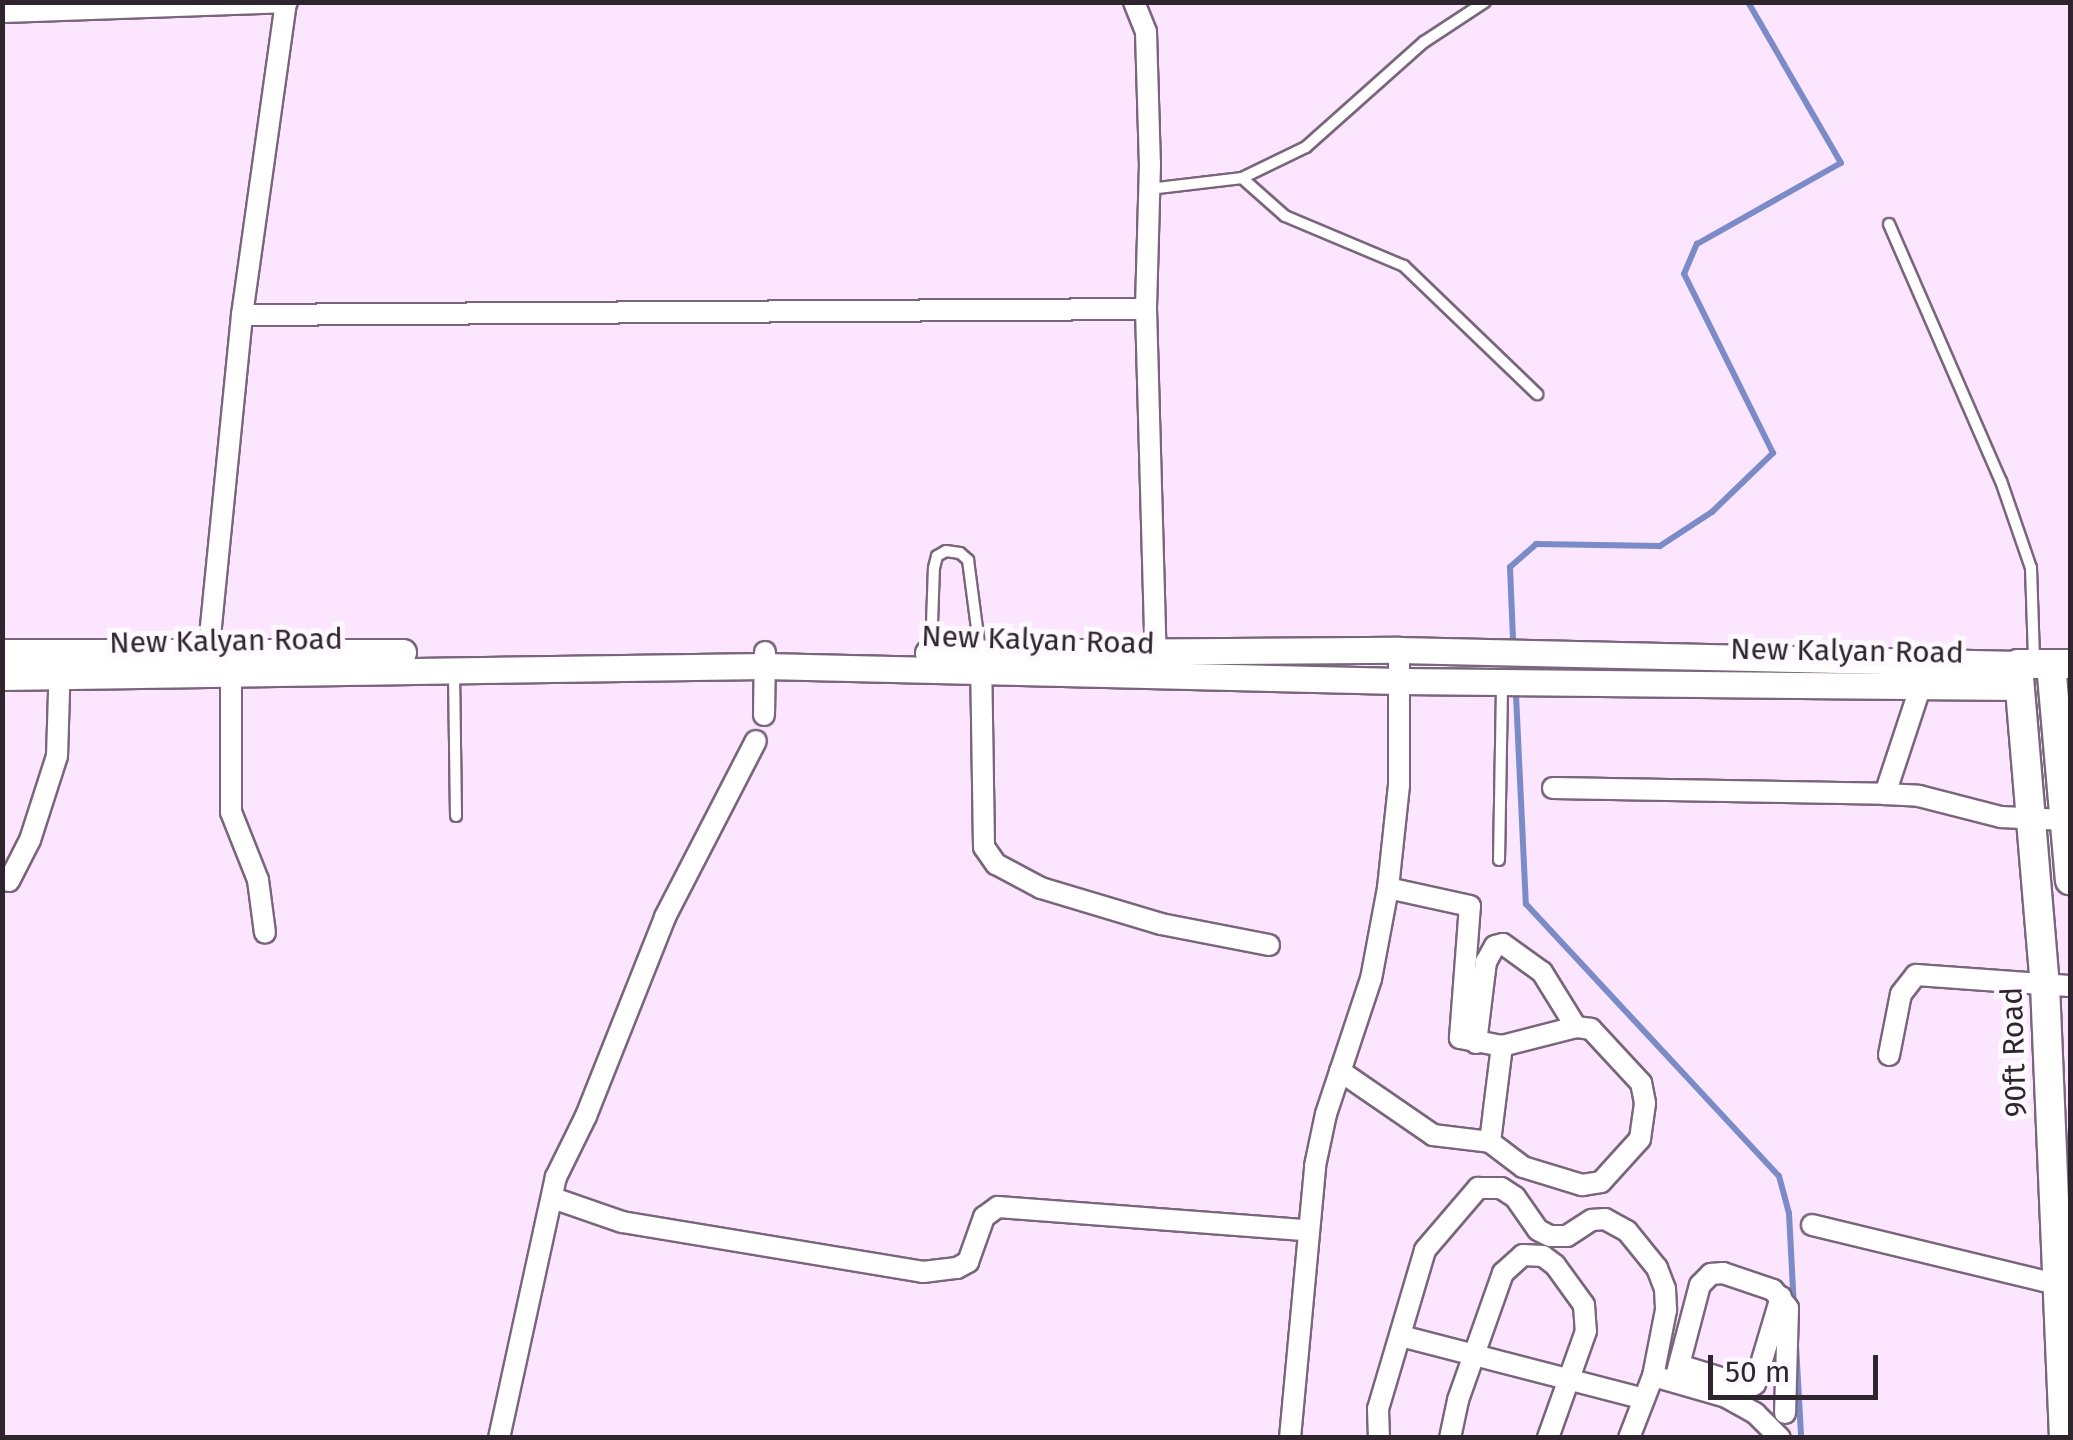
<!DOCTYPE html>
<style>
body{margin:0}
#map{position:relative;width:2073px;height:1440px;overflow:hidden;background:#fce5fe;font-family:"Fira Sans",sans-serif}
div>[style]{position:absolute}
.stream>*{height:6px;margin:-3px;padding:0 3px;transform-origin:3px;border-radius:3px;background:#7a8bc8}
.roads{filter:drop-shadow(2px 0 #7a667c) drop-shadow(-2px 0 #7a667c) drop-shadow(0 2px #7a667c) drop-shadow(0 -2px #7a667c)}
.service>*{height:10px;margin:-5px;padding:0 5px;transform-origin:5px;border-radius:5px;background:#fff}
.minor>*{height:20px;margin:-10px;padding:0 10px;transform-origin:10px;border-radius:10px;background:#fff}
.tertiary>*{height:25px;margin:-12.5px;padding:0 12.5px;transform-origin:12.5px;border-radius:12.5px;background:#fff}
.secondary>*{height:28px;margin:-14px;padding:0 14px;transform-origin:14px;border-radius:14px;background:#fff}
span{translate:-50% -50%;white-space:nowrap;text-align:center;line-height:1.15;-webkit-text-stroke:10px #fef9fe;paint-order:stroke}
.street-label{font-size:30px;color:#2e252e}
.frame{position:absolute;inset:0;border:5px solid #2e252e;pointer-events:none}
.scale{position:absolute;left:1708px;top:1355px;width:170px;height:45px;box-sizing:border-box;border:5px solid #2e252e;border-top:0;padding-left:12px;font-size:30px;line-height:35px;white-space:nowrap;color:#2e252e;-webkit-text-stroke:8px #fef9fe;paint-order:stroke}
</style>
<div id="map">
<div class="stream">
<div style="left:1513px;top:639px;width:72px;rotate:-92.4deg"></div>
<div style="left:1510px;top:567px;width:35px;rotate:-41deg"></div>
<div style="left:1536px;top:544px;width:124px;rotate:0.9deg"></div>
<div style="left:1660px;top:546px;width:62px;rotate:-33.2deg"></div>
<div style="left:1712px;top:512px;width:85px;rotate:-44deg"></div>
<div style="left:1773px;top:453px;width:200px;rotate:-116.4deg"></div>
<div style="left:1684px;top:274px;width:33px;rotate:-67deg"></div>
<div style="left:1697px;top:244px;width:165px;rotate:-29.4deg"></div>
<div style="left:1841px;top:163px;width:186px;rotate:-120deg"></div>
<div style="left:1516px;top:695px;width:209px;rotate:87.3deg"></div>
<div style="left:1526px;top:904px;width:371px;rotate:47.1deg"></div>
<div style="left:1779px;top:1176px;width:38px;rotate:75deg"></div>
<div style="left:1789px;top:1213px;width:95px;rotate:87deg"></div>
<div style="left:1796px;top:1345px;width:90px;rotate:86.8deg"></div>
</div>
<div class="roads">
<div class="service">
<div style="left:1242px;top:178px;width:57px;rotate:41.5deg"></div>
<div style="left:1285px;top:216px;width:129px;rotate:22.8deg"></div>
<div style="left:1404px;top:266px;width:185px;rotate:43.9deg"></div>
<div style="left:1149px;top:189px;width:94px;rotate:-6.7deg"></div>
<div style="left:1242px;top:178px;width:71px;rotate:-25.8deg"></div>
<div style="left:1306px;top:147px;width:158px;rotate:-41.7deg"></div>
<div style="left:1424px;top:42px;width:73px;rotate:-33.3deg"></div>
<div style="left:1889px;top:224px;width:280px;rotate:66.5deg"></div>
<div style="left:2001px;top:481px;width:92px;rotate:71deg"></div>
<div style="left:2031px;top:568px;width:92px;rotate:88.1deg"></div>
<div style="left:931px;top:652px;width:84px;rotate:-88deg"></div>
<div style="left:934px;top:568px;width:12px;rotate:-76deg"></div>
<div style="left:937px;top:556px;width:10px;rotate:-29deg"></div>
<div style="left:946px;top:551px;width:14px;rotate:8deg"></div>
<div style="left:960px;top:553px;width:11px;rotate:41deg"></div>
<div style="left:968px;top:560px;width:92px;rotate:82.5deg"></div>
<div style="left:454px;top:672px;width:144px;rotate:89.2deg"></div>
<div style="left:1499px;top:860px;width:179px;rotate:-89deg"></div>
</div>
<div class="minor">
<div style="left:1134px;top:2px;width:32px;rotate:68deg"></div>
<div style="left:1146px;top:32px;width:132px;rotate:88.3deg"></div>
<div style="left:1150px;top:164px;width:145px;rotate:91.6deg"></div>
<div style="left:2px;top:12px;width:285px;rotate:-2deg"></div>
<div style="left:242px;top:315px;width:904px;rotate:-0.38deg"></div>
<div style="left:1146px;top:309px;width:356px;rotate:88.4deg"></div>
<div style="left:981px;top:656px;width:191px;rotate:89.1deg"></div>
<div style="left:984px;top:847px;width:21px;rotate:55deg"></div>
<div style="left:996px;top:864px;width:51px;rotate:28.1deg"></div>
<div style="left:1041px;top:888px;width:125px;rotate:16.7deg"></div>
<div style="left:1161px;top:924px;width:110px;rotate:11deg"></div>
<div style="left:231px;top:661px;width:151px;rotate:90deg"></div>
<div style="left:231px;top:812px;width:73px;rotate:68.3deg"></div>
<div style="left:258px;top:880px;width:53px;rotate:82.5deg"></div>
<div style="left:207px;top:666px;width:353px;rotate:-84.3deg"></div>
<div style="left:242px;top:315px;width:316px;rotate:-82deg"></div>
<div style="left:764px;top:715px;width:63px;rotate:-89.1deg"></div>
<div style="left:1553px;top:788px;width:332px;rotate:1deg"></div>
<div style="left:1885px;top:794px;width:34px;rotate:3deg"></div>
<div style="left:1919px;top:796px;width:85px;rotate:14.4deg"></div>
<div style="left:2001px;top:817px;width:65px;rotate:2.6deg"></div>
<div style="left:1885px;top:794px;width:115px;rotate:-71.7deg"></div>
<div style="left:9px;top:881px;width:46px;rotate:-62.9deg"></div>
<div style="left:30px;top:840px;width:88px;rotate:-72.2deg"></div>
<div style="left:57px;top:756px;width:94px;rotate:-88.2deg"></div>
<div style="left:1476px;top:1043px;width:82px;rotate:-83deg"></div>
<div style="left:1486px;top:962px;width:18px;rotate:-61deg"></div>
<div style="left:1495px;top:946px;width:8px;rotate:-14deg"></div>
<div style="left:1503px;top:944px;width:48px;rotate:35.7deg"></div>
<div style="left:1542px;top:972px;width:65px;rotate:58.3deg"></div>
<div style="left:1889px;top:1055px;width:62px;rotate:-78.9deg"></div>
<div style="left:1901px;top:994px;width:24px;rotate:-52deg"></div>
<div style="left:1916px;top:975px;width:154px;rotate:4.1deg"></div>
<div style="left:1340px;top:1071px;width:113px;rotate:34.5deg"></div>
<div style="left:1433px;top:1135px;width:57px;rotate:7deg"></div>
<div style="left:1490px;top:1142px;width:41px;rotate:37.1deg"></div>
<div style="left:1523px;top:1167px;width:62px;rotate:17deg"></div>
<div style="left:1582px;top:1185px;width:19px;rotate:-9deg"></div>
<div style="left:1601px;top:1182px;width:58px;rotate:-47.8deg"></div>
<div style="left:1640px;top:1139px;width:36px;rotate:-82deg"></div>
<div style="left:1645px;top:1103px;width:20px;rotate:-101deg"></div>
<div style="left:1641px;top:1083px;width:74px;rotate:-132.8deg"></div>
<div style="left:1591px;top:1029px;width:15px;rotate:-172deg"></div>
<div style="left:1576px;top:1027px;width:76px;rotate:165.6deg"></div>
<div style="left:1502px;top:1046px;width:43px;rotate:-169.2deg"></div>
<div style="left:1460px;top:1038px;width:132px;rotate:-85.7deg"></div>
<div style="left:1470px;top:906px;width:84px;rotate:-167.6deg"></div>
<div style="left:1490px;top:1142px;width:97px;rotate:-82.9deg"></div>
<div style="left:553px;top:1198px;width:73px;rotate:19.2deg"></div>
<div style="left:622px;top:1222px;width:305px;rotate:9.4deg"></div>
<div style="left:923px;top:1272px;width:34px;rotate:-7deg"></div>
<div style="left:957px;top:1268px;width:13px;rotate:-29deg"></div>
<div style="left:968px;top:1262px;width:48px;rotate:-70.4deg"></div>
<div style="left:984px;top:1217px;width:17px;rotate:-36deg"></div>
<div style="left:998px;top:1207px;width:309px;rotate:4.3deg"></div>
<div style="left:1812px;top:1225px;width:250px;rotate:13.6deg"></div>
<div style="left:1401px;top:1336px;width:251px;rotate:14.5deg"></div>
<div style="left:1679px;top:1365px;width:74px;rotate:17.2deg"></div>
<div style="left:1750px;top:1387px;width:6px;rotate:-31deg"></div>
<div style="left:1755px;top:1384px;width:91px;rotate:-73.4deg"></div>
<div style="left:1675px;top:1380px;width:98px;rotate:-75.3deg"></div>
<div style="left:1700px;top:1285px;width:16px;rotate:-45deg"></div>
<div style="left:1711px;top:1274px;width:12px;rotate:-5deg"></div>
<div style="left:1723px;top:1273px;width:53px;rotate:18.8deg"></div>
<div style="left:1773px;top:1290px;width:23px;rotate:50deg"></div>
<div style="left:1788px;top:1308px;width:105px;rotate:91.6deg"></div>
<div style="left:499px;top:1438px;width:267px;rotate:-77.7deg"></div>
<div style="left:556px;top:1177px;width:68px;rotate:-63.8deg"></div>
<div style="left:586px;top:1116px;width:214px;rotate:-68.3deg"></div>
<div style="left:665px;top:917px;width:198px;rotate:-62.7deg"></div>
<div style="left:1290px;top:1438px;width:273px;rotate:-84.7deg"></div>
<div style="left:1315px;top:1166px;width:53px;rotate:-78.1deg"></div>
<div style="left:1326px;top:1114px;width:142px;rotate:-71.6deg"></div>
<div style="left:1371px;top:979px;width:93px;rotate:-79.4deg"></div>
<div style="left:1388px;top:888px;width:104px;rotate:-83.9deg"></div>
<div style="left:1399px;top:785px;width:135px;rotate:-90deg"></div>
<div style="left:1379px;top:1438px;width:29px;rotate:-92deg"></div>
<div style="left:1378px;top:1409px;width:166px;rotate:-73.5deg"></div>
<div style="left:1425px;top:1250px;width:82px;rotate:-49.5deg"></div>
<div style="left:1478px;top:1188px;width:23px"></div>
<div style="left:1501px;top:1188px;width:17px;rotate:33deg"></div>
<div style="left:1515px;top:1197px;width:40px;rotate:55.1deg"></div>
<div style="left:1538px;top:1230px;width:13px;rotate:27deg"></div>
<div style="left:1550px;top:1236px;width:17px"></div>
<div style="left:1567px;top:1236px;width:30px;rotate:-33deg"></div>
<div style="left:1592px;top:1220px;width:13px;rotate:-4deg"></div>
<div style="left:1605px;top:1219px;width:25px;rotate:29deg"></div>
<div style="left:1627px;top:1231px;width:48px;rotate:51deg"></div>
<div style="left:1657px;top:1268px;width:22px;rotate:69deg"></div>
<div style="left:1665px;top:1289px;width:21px;rotate:87deg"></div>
<div style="left:1666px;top:1310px;width:67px;rotate:101.1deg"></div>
<div style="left:1450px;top:1438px;width:39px;rotate:-78deg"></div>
<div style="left:1458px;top:1400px;width:135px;rotate:-70.5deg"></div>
<div style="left:1503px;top:1273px;width:27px;rotate:-42deg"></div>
<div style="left:1523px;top:1255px;width:20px;rotate:3deg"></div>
<div style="left:1543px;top:1256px;width:15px;rotate:37deg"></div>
<div style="left:1555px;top:1265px;width:49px;rotate:54.1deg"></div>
<div style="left:1584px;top:1305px;width:26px;rotate:86deg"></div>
<div style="left:1586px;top:1331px;width:114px;rotate:109.6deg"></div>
<div style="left:1629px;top:1438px;width:66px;rotate:-68.8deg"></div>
<div style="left:1653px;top:1376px;width:76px;rotate:16deg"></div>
<div style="left:1726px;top:1397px;width:33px;rotate:29deg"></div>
<div style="left:1755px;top:1413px;width:35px;rotate:45deg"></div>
</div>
<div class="tertiary">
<div style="left:2px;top:652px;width:401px"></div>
<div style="left:928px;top:653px;width:471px;rotate:-0.4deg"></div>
<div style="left:1399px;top:650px;width:619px;rotate:1.3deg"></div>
<div style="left:2px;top:677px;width:763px;rotate:-0.83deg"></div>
<div style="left:765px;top:666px;width:635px;rotate:1.35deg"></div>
<div style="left:1400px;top:681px;width:619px;rotate:0.56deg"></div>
</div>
<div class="secondary">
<div style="left:2051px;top:664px;width:217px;rotate:85deg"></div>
<div style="left:2064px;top:1438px;width:451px;rotate:-92.4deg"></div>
<div style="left:2045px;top:987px;width:324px;rotate:-94.8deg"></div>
<div style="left:2018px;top:664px;width:52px"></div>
</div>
</div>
<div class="street-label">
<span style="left:1038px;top:640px;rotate:2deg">New Kalyan Road</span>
<span style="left:226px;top:641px;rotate:-1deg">New Kalyan Road</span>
<span style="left:1847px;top:651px;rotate:1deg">New Kalyan Road</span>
<span style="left:2014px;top:1052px;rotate:-92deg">90ft Road</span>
</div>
<div class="frame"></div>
<div class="scale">50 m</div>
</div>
